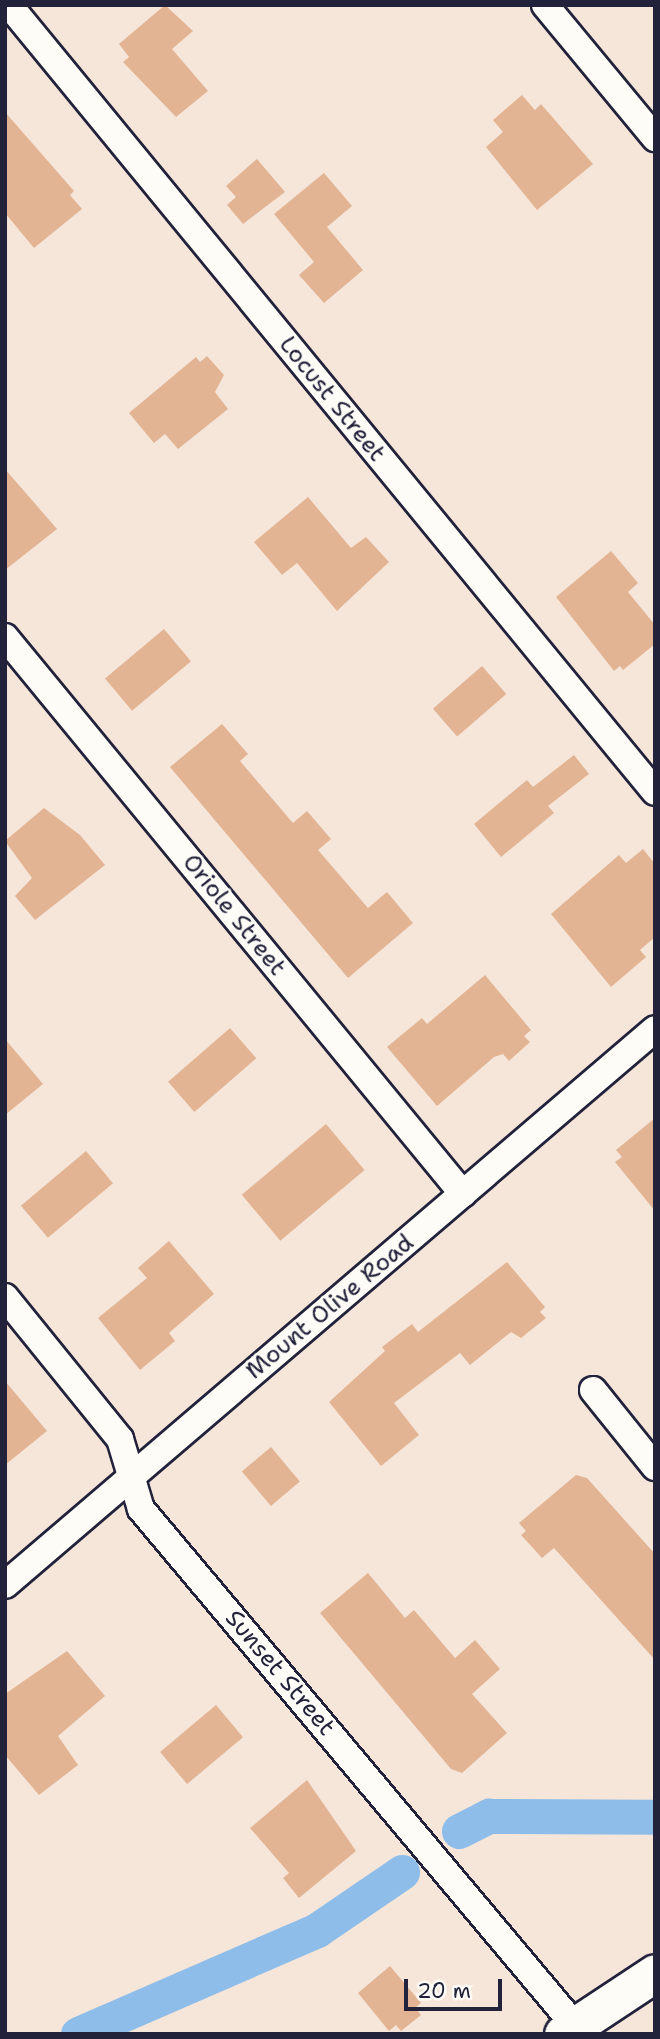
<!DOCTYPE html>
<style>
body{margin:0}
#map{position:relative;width:660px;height:2039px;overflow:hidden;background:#f5e6d9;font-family:"Shantell Sans",sans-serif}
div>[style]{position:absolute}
.canal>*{height:35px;margin:-17.5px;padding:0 17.5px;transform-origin:17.5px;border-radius:17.5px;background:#8ebde9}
.building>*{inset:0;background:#e3b494;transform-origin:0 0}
.roads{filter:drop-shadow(2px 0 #22223b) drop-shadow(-2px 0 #22223b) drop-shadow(0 2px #22223b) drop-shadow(0 -2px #22223b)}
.street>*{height:26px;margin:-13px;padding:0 13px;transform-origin:13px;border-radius:13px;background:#fdfcf7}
.secondary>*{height:37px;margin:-18.5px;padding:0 18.5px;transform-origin:18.5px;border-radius:18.5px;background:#fdfcf7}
span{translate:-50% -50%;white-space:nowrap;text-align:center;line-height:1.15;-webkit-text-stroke:5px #fdfcf7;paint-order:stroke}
.street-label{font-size:24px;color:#22223b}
.frame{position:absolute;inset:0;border:7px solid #22223b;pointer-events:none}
.scale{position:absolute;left:404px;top:1979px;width:98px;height:32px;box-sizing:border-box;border:4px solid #22223b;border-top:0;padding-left:9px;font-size:21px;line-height:24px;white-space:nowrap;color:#22223b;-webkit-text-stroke:5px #fdfcf7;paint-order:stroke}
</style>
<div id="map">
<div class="canal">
<div style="left:459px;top:1831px;width:34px;rotate:-27deg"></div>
<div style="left:489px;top:1816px;width:166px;rotate:0.3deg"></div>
<div style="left:78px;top:2034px;width:261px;rotate:-23.5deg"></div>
<div style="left:317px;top:1930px;width:103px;rotate:-34.3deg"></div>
</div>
<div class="building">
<div style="clip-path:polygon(165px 5px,193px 31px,172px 49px,208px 91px,176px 117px,123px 62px,129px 57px,119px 44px)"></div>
<div style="clip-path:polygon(522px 95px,535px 110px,541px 104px,593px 164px,537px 210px,486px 147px,503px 132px,493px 120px)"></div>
<div style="clip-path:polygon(5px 112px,74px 191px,70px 195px,82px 209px,34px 248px,5px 213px)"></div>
<div style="clip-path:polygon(257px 159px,285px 192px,243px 224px,227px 205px,236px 197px,226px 186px)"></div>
<div style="clip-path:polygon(324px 173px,352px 206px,327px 227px,363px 270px,324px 303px,299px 275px,314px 262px,274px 214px)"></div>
<div style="clip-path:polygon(207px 356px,224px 375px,215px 392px,228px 409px,178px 449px,165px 434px,154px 443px,129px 413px,196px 357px,200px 362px)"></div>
<div style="clip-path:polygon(5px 469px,57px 529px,5px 570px)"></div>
<div style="clip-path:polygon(308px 497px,351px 548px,366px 537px,389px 562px,337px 611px,297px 563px,282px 575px,254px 542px)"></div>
<div style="clip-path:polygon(611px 551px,638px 583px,628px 592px,655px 625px,655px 644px,623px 670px,620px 666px,614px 671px,556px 597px)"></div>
<div style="left:164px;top:629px;width:42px;height:77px;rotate:50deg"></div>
<div style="left:482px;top:666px;width:37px;height:65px;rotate:49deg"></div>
<div style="clip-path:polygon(222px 724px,248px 754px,240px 761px,293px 823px,307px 811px,331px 839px,318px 850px,368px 908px,387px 892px,413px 923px,348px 978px,170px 767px)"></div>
<div style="clip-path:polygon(574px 755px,589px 774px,548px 806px,554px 813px,501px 857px,474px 824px,527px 780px,533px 787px)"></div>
<div style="clip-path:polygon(44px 808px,80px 835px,105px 865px,35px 920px,15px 896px,32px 878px,5px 841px)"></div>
<div style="clip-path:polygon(643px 849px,655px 864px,655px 937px,640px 950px,646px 957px,611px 987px,551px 914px,619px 855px,626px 863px)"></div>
<div style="clip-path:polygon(485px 975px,531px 1030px,524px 1036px,530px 1042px,509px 1061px,503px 1054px,494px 1057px,437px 1106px,387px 1047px,422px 1018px,427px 1024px)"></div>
<div style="left:230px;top:1028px;width:40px;height:82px;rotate:49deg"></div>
<div style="clip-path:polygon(5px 1039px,43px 1084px,5px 1115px)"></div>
<div style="clip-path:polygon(655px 1118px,655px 1211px,615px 1162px,622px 1157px,616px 1150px)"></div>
<div style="left:326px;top:1124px;width:60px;height:110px;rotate:50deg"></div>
<div style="left:86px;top:1151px;width:42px;height:85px;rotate:50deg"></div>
<div style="clip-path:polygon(169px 1241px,214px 1294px,169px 1333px,175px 1341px,140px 1370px,98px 1318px,147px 1278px,138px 1268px)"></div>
<div style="clip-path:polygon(507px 1262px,545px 1307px,540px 1312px,546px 1318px,521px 1338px,511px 1332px,470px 1365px,460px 1353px,394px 1403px,419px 1435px,381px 1466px,329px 1402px,385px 1351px,382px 1347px,412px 1324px,418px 1332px)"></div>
<div style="clip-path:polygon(5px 1381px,47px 1431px,5px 1465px)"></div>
<div style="left:271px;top:1447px;width:45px;height:38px;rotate:50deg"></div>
<div style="clip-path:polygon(576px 1475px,587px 1478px,655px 1554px,655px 1660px,554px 1548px,542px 1558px,521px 1535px,526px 1531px,519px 1523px)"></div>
<div style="clip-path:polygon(368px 1573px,405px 1618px,414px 1610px,455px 1658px,475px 1640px,500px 1669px,472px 1694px,507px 1733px,462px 1773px,451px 1769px,320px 1613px)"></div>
<div style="clip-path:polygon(67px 1651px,105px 1696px,58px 1736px,78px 1765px,39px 1795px,5px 1755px,5px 1694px)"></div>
<div style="left:216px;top:1705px;width:42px;height:73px;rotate:50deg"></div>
<div style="clip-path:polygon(307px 1780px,356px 1851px,299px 1898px,283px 1878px,289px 1873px,250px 1828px)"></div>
<div style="clip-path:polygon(390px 1966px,421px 2003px,415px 2008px,421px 2015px,401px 2031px,396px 2025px,389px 2031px,358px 1993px)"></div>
</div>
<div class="roads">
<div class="street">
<div style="left:9px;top:5px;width:1018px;rotate:50.62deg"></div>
<div style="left:545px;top:5px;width:173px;rotate:50.4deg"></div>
<div style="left:5px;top:637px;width:721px;rotate:50.57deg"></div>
<div style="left:5px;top:1297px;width:183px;rotate:51deg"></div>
<div style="left:120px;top:1439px;width:73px;rotate:73.3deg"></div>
<div style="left:141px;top:1509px;width:686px;rotate:49.97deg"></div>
<div style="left:593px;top:1390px;width:99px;rotate:51.2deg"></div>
<div style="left:5px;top:1585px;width:855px;rotate:-40.54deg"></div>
</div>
<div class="secondary">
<div style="left:563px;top:2034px;width:110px;rotate:-33.5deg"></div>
</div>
</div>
<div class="street-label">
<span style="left:332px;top:399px;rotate:51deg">Locust Street</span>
<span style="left:234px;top:915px;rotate:51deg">Oriole Street</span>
<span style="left:330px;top:1307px;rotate:-40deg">Mount Olive Road</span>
<span style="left:280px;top:1673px;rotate:50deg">Sunset Street</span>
</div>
<div class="frame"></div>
<div class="scale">20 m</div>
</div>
